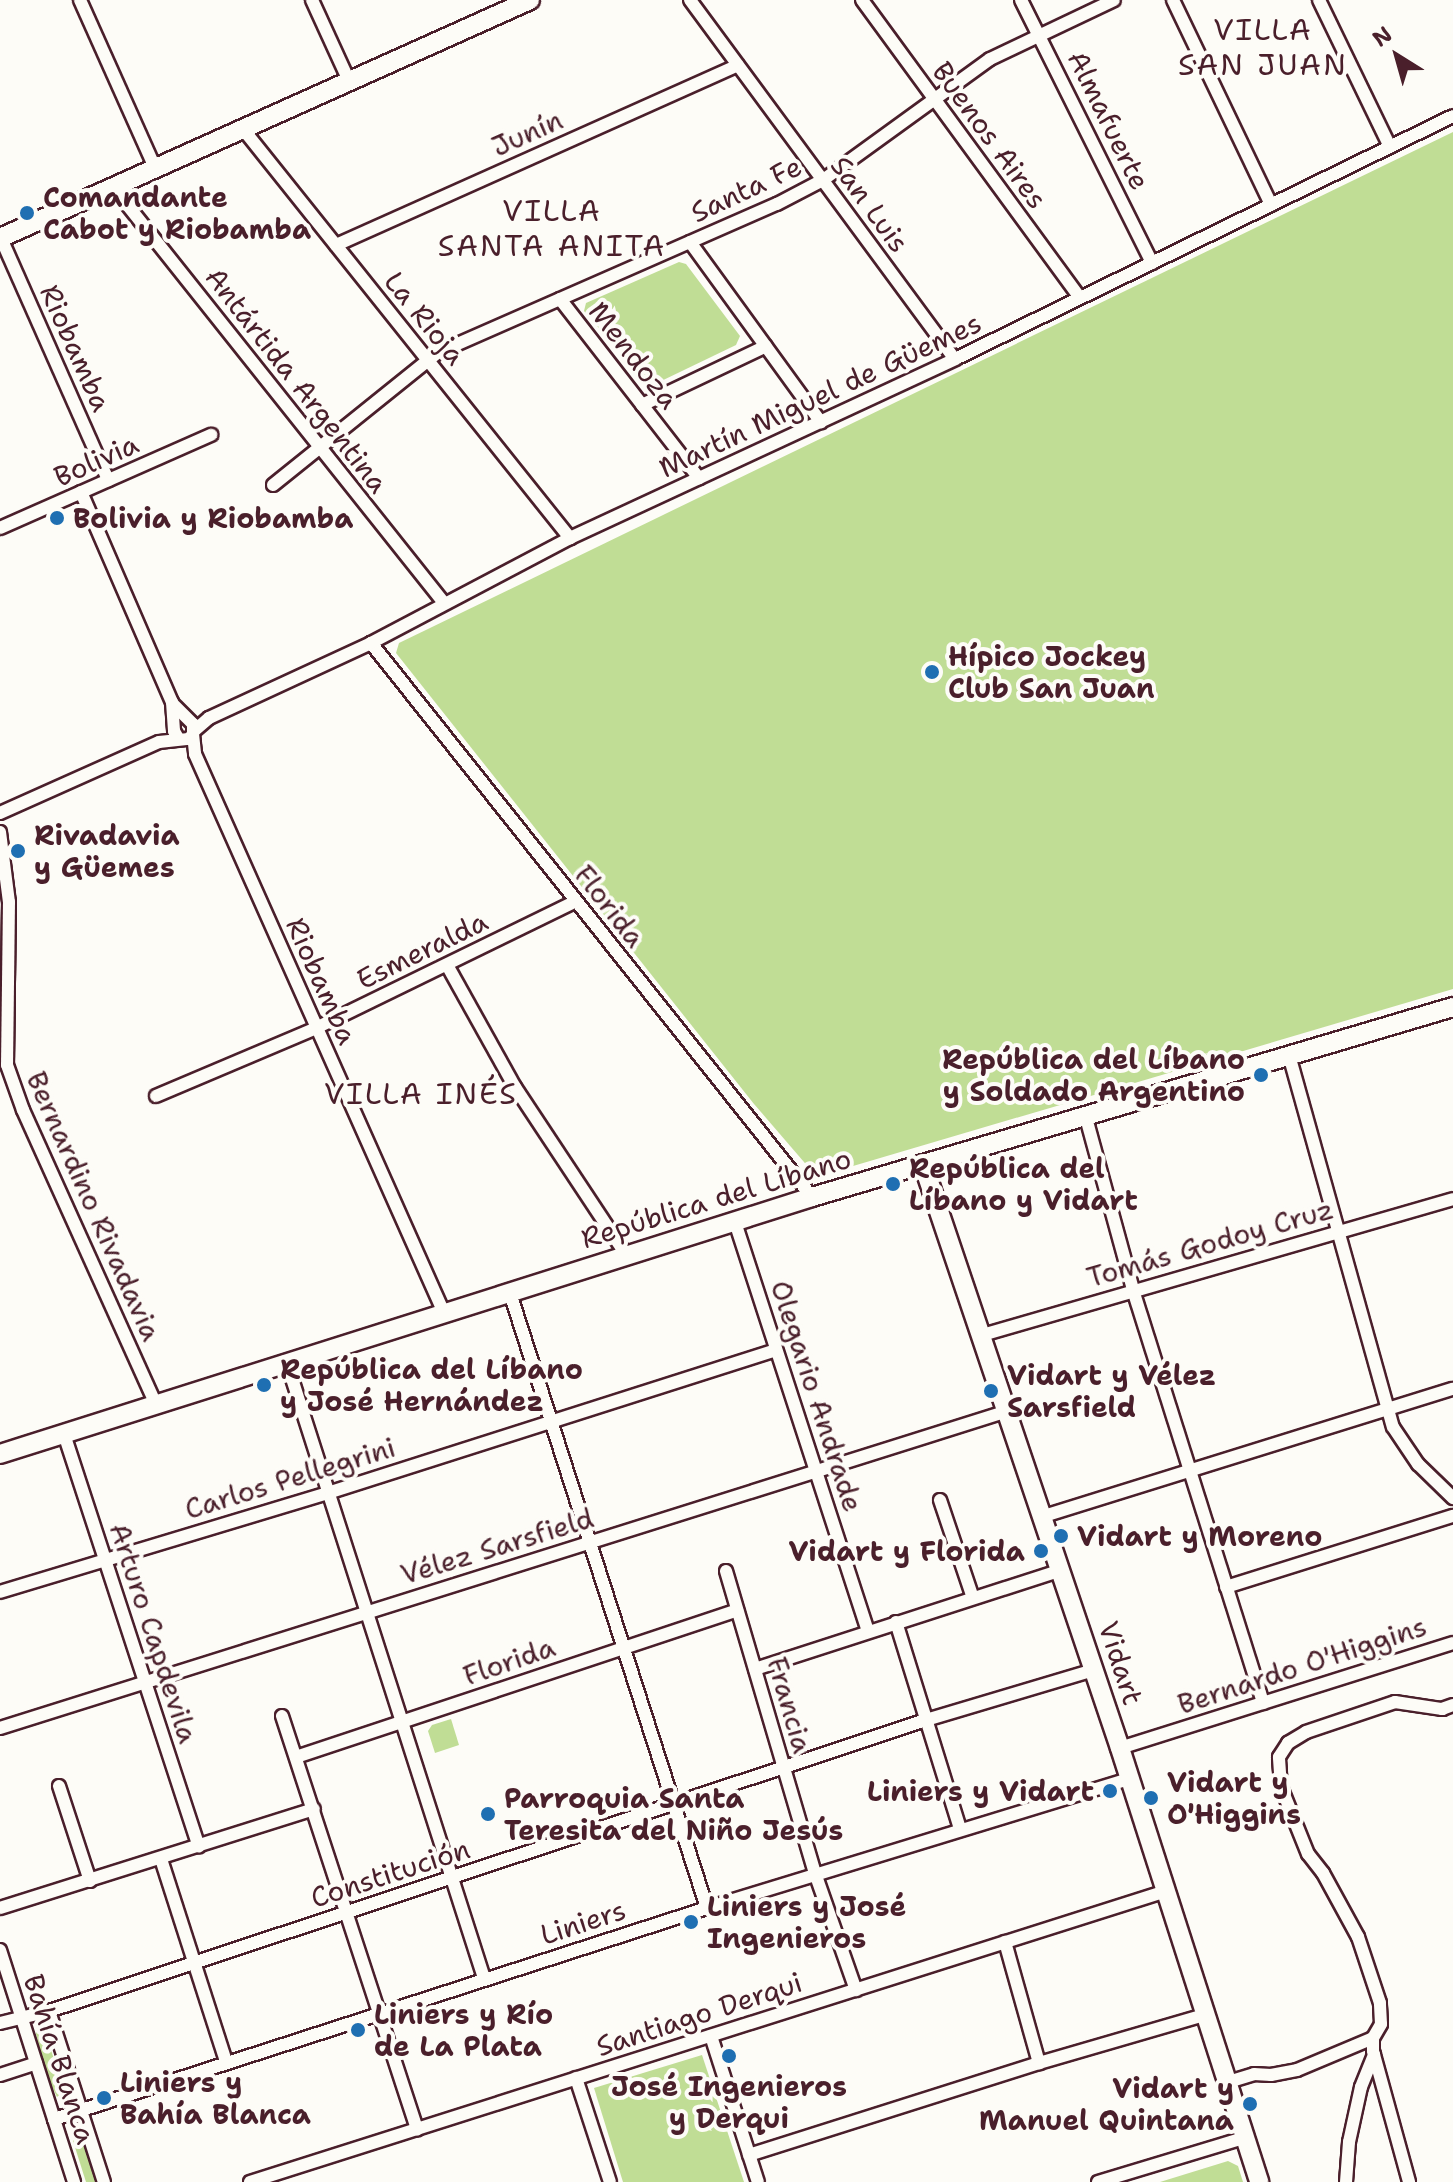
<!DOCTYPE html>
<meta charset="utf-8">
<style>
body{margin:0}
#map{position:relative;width:1453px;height:2182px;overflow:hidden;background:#fdfcf7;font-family:"Shantell Sans",sans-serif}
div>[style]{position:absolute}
.green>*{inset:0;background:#c0dd95}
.roads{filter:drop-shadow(2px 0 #4a1f2b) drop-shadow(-2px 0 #4a1f2b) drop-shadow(0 2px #4a1f2b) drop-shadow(0 -2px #4a1f2b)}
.street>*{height:12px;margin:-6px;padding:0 6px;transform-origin:6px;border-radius:6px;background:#fdfcf7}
.secondary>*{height:18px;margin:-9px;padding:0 9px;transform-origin:9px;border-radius:9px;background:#fdfcf7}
.dots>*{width:22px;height:22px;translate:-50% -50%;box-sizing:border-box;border:4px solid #fdfcf7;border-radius:50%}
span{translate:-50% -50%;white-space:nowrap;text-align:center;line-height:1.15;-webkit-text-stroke:8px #fdfcf7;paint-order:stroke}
.street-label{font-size:28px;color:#4a1f2b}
.poi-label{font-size:28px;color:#4a1f2b;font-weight:700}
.left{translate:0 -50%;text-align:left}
.right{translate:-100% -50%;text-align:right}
.neighbourhood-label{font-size:30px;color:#4a1f2b;letter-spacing:2px}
.north{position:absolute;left:1357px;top:16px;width:80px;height:80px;-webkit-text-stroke:6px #fdfcf7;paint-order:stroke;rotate:323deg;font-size:22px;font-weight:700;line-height:32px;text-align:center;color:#4a1f2b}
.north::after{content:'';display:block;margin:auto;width:28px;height:36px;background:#4a1f2b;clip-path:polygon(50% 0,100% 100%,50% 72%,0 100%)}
</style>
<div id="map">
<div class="green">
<div style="clip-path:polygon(1453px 132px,1453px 989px,826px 1174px,810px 1169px,754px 1104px,396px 653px,399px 643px)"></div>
<div style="clip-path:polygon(679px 262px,686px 264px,740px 336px,736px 345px,655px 384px,646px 382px,584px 311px,586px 303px)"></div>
<div style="clip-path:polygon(451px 1719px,459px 1745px,435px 1753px,428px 1731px,432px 1725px)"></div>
<div style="clip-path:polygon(38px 2028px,45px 2031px,64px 2091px,57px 2097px,47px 2076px,36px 2034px)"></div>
<div style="clip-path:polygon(702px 2055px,744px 2182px,623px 2182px,594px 2088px)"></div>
<div style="clip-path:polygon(78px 2133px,84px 2136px,99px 2182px,86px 2182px,73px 2141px)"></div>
<div style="clip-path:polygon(1228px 2161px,1238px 2166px,1243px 2182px,1160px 2182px)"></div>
</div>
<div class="roads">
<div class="street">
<div style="left:80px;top:0;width:184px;rotate:65.9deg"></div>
<div style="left:312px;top:0;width:89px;rotate:65.4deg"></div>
<div style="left:690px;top:0;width:446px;rotate:53.6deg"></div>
<div style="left:862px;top:0;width:369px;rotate:53.8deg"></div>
<div style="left:1021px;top:0;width:294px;rotate:63.5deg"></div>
<div style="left:1173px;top:0;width:227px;rotate:64.4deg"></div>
<div style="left:1319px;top:0;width:163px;rotate:64.2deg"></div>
<div style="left:243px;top:129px;width:524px;rotate:51.36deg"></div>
<div style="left:113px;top:187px;width:532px;rotate:51.49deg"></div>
<div style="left:0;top:236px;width:267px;rotate:66.1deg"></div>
<div style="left:690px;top:242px;width:223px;rotate:54deg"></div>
<div style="left:336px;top:245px;width:440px;rotate:-24.1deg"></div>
<div style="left:560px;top:299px;width:227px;rotate:52.2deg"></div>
<div style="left:642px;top:405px;width:137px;rotate:-25.4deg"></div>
<div style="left:273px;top:485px;width:211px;rotate:-38.8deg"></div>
<div style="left:437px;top:353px;width:371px;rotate:-23.7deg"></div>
<div style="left:777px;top:204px;width:52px;rotate:-27.6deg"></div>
<div style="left:823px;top:180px;width:206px;rotate:-35.9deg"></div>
<div style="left:990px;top:59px;width:137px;rotate:-25.4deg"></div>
<div style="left:81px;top:492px;width:229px;rotate:66.6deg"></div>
<div style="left:172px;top:702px;width:29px;rotate:86deg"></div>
<div style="left:174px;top:731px;width:8px;rotate:60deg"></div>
<div style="left:0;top:528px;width:231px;rotate:-23.8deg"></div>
<div style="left:371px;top:643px;width:708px;rotate:51.48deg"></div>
<div style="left:194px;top:731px;width:20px;rotate:-41deg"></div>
<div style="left:209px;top:718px;width:179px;rotate:-24.8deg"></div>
<div style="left:371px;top:643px;width:225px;rotate:-27.8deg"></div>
<div style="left:570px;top:538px;width:425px;rotate:-24.9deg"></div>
<div style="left:955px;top:359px;width:554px;rotate:-26.01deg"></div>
<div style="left:193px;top:734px;width:20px;rotate:84deg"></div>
<div style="left:195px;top:754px;width:612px;rotate:65.99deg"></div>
<div style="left:0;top:813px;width:174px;rotate:-24.1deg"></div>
<div style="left:159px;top:742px;width:30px;rotate:-6deg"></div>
<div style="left:189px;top:739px;width:6px;rotate:-51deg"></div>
<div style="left:193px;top:734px;width:10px;rotate:-90deg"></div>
<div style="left:193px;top:724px;width:27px;rotate:-135deg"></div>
<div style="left:0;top:832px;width:71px;rotate:82.7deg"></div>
<div style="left:9px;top:902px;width:163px;rotate:90.7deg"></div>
<div style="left:7px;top:1065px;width:48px;rotate:70.4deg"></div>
<div style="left:23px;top:1110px;width:324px;rotate:65.7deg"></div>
<div style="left:447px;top:965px;width:140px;rotate:60.9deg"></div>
<div style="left:515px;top:1087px;width:203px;rotate:56.5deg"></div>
<div style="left:1289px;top:1055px;width:386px;rotate:74.4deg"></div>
<div style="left:1393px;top:1427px;width:45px;rotate:56deg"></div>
<div style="left:1418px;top:1464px;width:49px;rotate:44.2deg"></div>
<div style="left:156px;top:1096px;width:174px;rotate:-23deg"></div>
<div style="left:316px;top:1028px;width:289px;rotate:-26deg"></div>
<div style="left:1085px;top:1114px;width:182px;rotate:74.7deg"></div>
<div style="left:1133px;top:1290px;width:433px;rotate:72.5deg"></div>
<div style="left:735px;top:1222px;width:431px;rotate:72deg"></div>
<div style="left:510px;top:1293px;width:646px;rotate:72.24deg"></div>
<div style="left:982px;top:1335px;width:490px;rotate:-16.1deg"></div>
<div style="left:287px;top:1363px;width:646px;rotate:72.24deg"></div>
<div style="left:64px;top:1434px;width:434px;rotate:71.9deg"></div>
<div style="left:940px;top:1500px;width:103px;rotate:71.4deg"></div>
<div style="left:1044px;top:1516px;width:428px;rotate:-17.3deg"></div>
<div style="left:726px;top:1571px;width:318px;rotate:73.6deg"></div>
<div style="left:816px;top:1876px;width:121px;rotate:70.7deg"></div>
<div style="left:1226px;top:1587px;width:238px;rotate:-17.4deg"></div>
<div style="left:0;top:1592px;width:346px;rotate:-16.8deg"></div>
<div style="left:331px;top:1492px;width:467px;rotate:-17.7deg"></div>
<div style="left:896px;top:1622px;width:217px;rotate:72.8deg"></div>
<div style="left:755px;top:1669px;width:323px;rotate:-17.9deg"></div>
<div style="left:282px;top:1716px;width:435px;rotate:71.9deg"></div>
<div style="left:0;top:1728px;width:1057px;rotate:-17.46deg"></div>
<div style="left:1120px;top:1748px;width:349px;rotate:-17.5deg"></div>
<div style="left:296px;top:1757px;width:465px;rotate:-18.4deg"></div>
<div style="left:59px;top:1786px;width:100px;rotate:71.9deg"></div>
<div style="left:161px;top:1859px;width:213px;rotate:72.2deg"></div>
<div style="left:0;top:1908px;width:329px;rotate:-17.5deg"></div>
<div style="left:1005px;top:1942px;width:126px;rotate:74.3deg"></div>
<div style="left:0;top:1950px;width:244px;rotate:72.3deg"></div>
<div style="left:49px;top:2011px;width:180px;rotate:72.2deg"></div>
<div style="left:0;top:2023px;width:50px;rotate:-13.8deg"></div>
<div style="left:49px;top:2011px;width:924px;rotate:-18.36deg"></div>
<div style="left:926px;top:1720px;width:175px;rotate:-16.6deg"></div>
<div style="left:711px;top:2036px;width:153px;rotate:72.2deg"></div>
<div style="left:1373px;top:2038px;width:13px;rotate:90deg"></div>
<div style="left:1373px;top:2051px;width:136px;rotate:74.6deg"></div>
<div style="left:0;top:2075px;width:38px;rotate:-18deg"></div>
<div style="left:576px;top:2078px;width:109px;rotate:71.9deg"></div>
<div style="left:1225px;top:2083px;width:30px;rotate:-17deg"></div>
<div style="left:1254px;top:2074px;width:17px;rotate:3deg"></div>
<div style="left:1271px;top:2075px;width:26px;rotate:-11deg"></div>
<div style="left:1297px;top:2070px;width:82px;rotate:-22.8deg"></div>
<div style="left:1373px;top:2038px;width:16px;rotate:-60deg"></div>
<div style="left:1381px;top:2024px;width:21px;rotate:-93deg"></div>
<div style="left:1380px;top:2003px;width:70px;rotate:-108.4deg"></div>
<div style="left:1358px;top:1937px;width:73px;rotate:-118.7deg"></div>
<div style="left:1323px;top:1873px;width:24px;rotate:-128deg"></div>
<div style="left:1308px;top:1854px;width:72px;rotate:-111.9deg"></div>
<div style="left:1281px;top:1787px;width:30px;rotate:-94deg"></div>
<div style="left:1279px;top:1757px;width:17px;rotate:-57deg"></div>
<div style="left:1288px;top:1743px;width:21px;rotate:-31deg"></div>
<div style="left:1306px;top:1732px;width:94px;rotate:-18.6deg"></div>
<div style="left:1395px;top:1702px;width:48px;rotate:8.5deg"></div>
<div style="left:1442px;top:1709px;width:12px;rotate:-20deg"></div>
<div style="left:54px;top:2119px;width:686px;rotate:-17.91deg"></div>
<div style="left:707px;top:1908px;width:441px;rotate:-17deg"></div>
<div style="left:749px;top:2155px;width:304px;rotate:-17.6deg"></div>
<div style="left:1039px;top:2063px;width:172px;rotate:-16.2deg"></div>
<div style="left:250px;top:2182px;width:958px;rotate:-17.62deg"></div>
<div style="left:1098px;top:2182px;width:152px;rotate:-16.8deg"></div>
<div style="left:1346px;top:2182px;width:40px;rotate:-85.7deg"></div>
<div style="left:1349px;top:2142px;width:56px;rotate:-77.7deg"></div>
<div style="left:1361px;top:2087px;width:35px;rotate:-68deg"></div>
</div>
<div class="secondary">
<div style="left:0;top:238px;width:581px;rotate:-24.18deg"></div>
<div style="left:923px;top:1164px;width:616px;rotate:71.36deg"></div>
<div style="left:1120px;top:1748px;width:456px;rotate:72.2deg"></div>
<div style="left:0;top:1454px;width:852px;rotate:-17.56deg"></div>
<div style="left:812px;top:1197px;width:669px;rotate:-16.51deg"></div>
</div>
</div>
<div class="dots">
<div style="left:27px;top:213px;background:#1f6fb2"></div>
<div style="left:57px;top:518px;background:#1f6fb2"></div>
<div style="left:932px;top:672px;background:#1f6fb2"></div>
<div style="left:18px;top:851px;background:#1f6fb2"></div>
<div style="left:1261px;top:1075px;background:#1f6fb2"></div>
<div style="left:893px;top:1184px;background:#1f6fb2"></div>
<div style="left:264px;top:1385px;background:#1f6fb2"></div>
<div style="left:991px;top:1391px;background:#1f6fb2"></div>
<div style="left:1061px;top:1536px;background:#1f6fb2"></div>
<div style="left:1041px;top:1551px;background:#1f6fb2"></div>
<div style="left:1110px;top:1791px;background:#1f6fb2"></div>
<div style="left:1151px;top:1798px;background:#1f6fb2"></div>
<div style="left:488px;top:1814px;background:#1f6fb2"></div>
<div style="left:691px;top:1922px;background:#1f6fb2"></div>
<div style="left:358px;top:2030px;background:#1f6fb2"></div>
<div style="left:729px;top:2056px;background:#1f6fb2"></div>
<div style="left:104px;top:2098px;background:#1f6fb2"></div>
<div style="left:1250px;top:2104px;background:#1f6fb2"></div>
</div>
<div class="street-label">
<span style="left:1109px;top:120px;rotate:64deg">Almafuerte</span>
<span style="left:527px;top:133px;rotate:-24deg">Junín</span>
<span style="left:990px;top:135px;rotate:54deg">Buenos Aires</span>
<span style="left:746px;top:189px;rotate:-25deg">Santa Fe</span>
<span style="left:870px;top:204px;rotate:54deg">San Luis</span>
<span style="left:425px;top:318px;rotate:51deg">La Rioja</span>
<span style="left:76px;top:348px;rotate:66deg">Riobamba</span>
<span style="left:634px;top:355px;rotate:52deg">Mendoza</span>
<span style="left:297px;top:380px;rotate:52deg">Antártida Argentina</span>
<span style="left:820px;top:395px;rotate:-25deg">Martín Miguel de Güemes</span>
<span style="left:96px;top:460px;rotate:-24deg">Bolivia</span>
<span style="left:610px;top:906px;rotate:52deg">Florida</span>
<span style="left:422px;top:950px;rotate:-26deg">Esmeralda</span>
<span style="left:322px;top:981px;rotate:66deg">Riobamba</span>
<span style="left:716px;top:1198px;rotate:-17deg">República del Líbano</span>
<span style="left:94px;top:1206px;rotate:66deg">Bernardino Rivadavia</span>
<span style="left:1210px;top:1243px;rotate:-16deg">Tomás Godoy Cruz</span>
<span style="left:817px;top:1396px;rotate:72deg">Olegario Andrade</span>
<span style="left:290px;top:1478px;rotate:-17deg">Carlos Pellegrini</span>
<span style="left:497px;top:1546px;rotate:-17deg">Vélez Sarsfield</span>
<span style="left:154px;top:1633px;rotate:72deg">Arturo Capdevila</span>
<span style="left:509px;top:1661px;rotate:-19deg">Florida</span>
<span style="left:1121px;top:1663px;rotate:72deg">Vidart</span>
<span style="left:1302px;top:1665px;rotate:-18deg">Bernardo O'Higgins</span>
<span style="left:790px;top:1705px;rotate:74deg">Francia</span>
<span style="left:390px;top:1873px;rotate:-18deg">Constitución</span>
<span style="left:583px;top:1922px;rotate:-18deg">Liniers</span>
<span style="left:699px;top:2014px;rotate:-18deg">Santiago Derqui</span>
<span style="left:60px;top:2059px;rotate:72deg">Bahía Blanca</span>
</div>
<div class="poi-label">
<span class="left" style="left:43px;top:213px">Comandante<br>Cabot y Riobamba</span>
<span class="left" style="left:73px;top:518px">Bolivia y Riobamba</span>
<span class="left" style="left:948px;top:672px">Hípico Jockey<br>Club San Juan</span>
<span class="left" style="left:34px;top:851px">Rivadavia<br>y Güemes</span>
<span class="right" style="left:1245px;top:1075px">República del Líbano<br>y Soldado Argentino</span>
<span class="left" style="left:909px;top:1184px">República del<br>Líbano y Vidart</span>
<span class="left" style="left:280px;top:1385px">República del Líbano<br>y José Hernández</span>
<span class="left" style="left:1007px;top:1391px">Vidart y Vélez<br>Sarsfield</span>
<span class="left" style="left:1077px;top:1536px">Vidart y Moreno</span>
<span class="right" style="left:1025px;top:1551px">Vidart y Florida</span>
<span class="left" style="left:1167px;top:1798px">Vidart y<br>O'Higgins</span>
<span class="right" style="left:1094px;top:1791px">Liniers y Vidart</span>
<span class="left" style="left:504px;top:1814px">Parroquia Santa<br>Teresita del Niño Jesús</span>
<span class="left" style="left:707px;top:1922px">Liniers y José<br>Ingenieros</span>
<span class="left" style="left:374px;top:2030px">Liniers y Río<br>de La Plata</span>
<span class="left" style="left:120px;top:2098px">Liniers y<br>Bahía Blanca</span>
<span style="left:729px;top:2102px">José Ingenieros<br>y Derqui</span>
<span class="right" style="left:1234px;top:2104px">Vidart y<br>Manuel Quintana</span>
</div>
<div class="neighbourhood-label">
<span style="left:1263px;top:47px">VILLA<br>SAN JUAN</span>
<span style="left:552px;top:228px">VILLA<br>SANTA ANITA</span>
<span style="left:421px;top:1094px">VILLA INÉS</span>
</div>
<div class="north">N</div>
</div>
